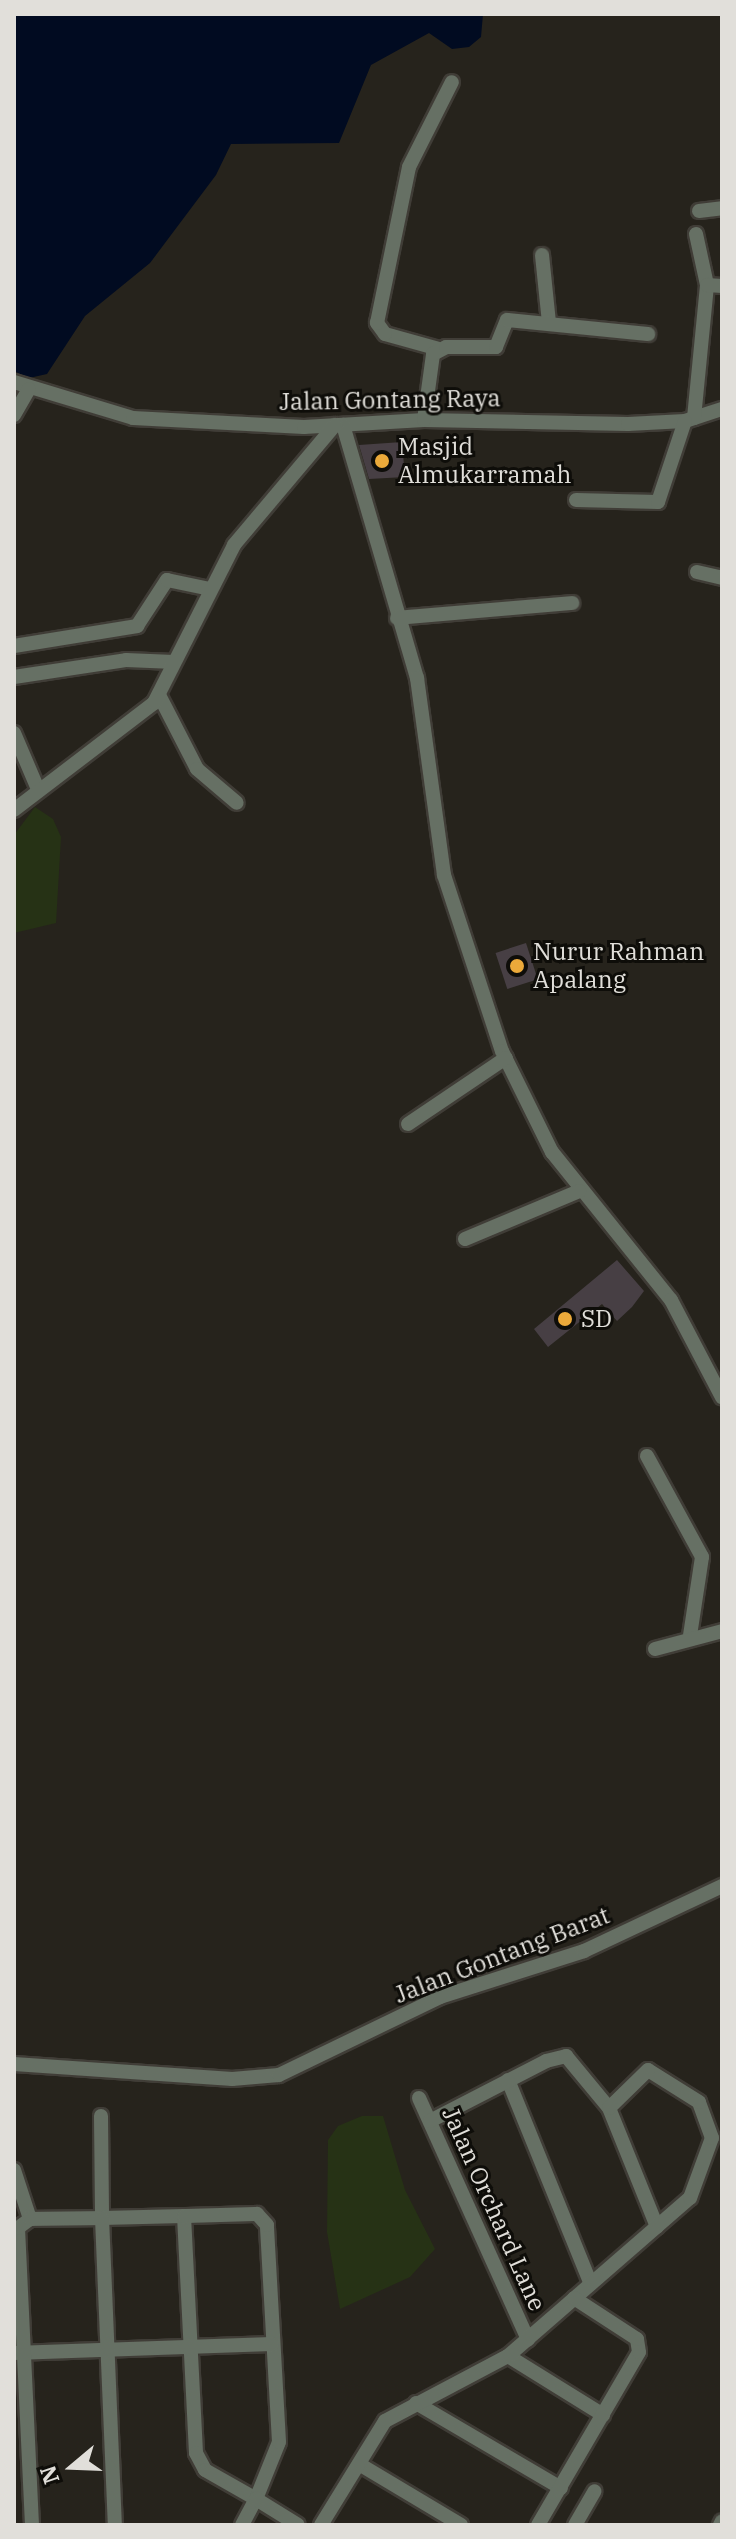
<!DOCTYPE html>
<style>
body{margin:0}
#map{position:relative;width:736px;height:2539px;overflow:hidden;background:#26231c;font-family:"IBM Plex Serif",serif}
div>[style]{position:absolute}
.green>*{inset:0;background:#263215}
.water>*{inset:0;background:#010b21}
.building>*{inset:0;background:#473f44;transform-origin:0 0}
.roads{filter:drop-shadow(2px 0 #403d37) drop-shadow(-2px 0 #403d37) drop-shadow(0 2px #403d37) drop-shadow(0 -2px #403d37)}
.minor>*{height:14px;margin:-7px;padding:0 7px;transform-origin:7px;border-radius:7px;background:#667064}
.dots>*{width:22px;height:22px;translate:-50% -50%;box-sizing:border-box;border:4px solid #0e0d09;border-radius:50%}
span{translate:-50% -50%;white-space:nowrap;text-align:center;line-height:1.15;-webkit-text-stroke:6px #0e0d09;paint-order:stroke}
.street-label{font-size:24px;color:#e1dfda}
.poi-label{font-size:24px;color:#e1dfda}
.left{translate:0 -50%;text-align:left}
.frame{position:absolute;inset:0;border:16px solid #e1dfda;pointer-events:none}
.north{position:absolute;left:32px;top:2427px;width:80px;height:80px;-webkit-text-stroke:6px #0e0d09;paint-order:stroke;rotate:251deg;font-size:22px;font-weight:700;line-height:32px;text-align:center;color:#e1dfda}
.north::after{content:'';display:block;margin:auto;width:28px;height:36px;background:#e1dfda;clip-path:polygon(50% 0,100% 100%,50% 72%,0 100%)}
</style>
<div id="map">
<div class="green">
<div style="clip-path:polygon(35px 807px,53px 819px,61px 837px,56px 923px,14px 933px,14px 835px)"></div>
<div style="clip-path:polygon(362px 2116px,383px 2116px,405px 2190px,435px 2249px,410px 2277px,340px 2309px,327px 2232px,328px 2140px,338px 2126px)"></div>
</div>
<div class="water">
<div style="clip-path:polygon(14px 14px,483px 14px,481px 37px,469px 47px,452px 49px,429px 33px,371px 65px,339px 143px,231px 144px,216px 175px,150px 263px,85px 316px,47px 374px,29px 378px,14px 371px)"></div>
</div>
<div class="building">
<div style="clip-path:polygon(402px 442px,405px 477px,369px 479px,359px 445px)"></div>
<div style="left:526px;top:943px;width:38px;height:32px;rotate:72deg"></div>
<div style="clip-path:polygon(617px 1260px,644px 1291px,632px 1307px,617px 1321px,602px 1304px,548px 1347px,534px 1329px)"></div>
</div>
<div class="roads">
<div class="minor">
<div style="left:699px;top:211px;width:23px;rotate:-7deg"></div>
<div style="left:696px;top:234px;width:52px;rotate:77.8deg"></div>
<div style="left:542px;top:255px;width:68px;rotate:84.1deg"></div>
<div style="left:439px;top:349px;width:56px;rotate:-164.5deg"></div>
<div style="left:385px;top:334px;width:14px;rotate:-126deg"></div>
<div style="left:377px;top:323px;width:159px;rotate:-78.4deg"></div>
<div style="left:409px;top:167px;width:95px;rotate:-63.2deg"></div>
<div style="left:14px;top:382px;width:124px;rotate:16.8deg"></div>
<div style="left:133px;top:418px;width:171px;rotate:3deg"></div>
<div style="left:304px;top:427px;width:120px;rotate:-3.3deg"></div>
<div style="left:424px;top:420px;width:204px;rotate:1.1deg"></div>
<div style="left:628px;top:424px;width:57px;rotate:-3deg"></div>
<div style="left:685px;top:421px;width:39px;rotate:-18deg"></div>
<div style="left:14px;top:415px;width:30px;rotate:-60deg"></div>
<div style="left:694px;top:418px;width:134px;rotate:-84.4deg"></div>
<div style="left:707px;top:285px;width:15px;rotate:4deg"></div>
<div style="left:424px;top:420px;width:67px;rotate:-82.2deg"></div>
<div style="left:433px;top:354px;width:15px;rotate:-28deg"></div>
<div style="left:446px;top:347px;width:50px"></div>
<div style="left:496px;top:347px;width:29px;rotate:-68deg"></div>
<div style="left:507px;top:320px;width:142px;rotate:5.7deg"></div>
<div style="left:343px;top:425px;width:264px;rotate:73.7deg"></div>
<div style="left:417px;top:678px;width:199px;rotate:82.2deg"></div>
<div style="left:444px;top:875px;width:185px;rotate:71.8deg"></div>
<div style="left:502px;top:1051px;width:113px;rotate:63.7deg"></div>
<div style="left:552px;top:1152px;width:190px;rotate:51.2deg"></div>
<div style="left:671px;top:1300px;width:110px;rotate:62.3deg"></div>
<div style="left:576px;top:500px;width:82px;rotate:1.4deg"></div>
<div style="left:658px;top:502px;width:85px;rotate:-71.6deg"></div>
<div style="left:697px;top:572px;width:26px;rotate:13deg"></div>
<div style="left:397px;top:618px;width:176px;rotate:-4.9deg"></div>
<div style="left:14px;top:646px;width:125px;rotate:-9.2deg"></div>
<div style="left:137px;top:626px;width:55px;rotate:-56.9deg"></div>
<div style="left:167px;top:580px;width:44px;rotate:11.8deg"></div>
<div style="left:14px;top:677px;width:113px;rotate:-8.6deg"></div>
<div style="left:126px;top:660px;width:48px;rotate:2.4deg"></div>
<div style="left:159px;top:695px;width:83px;rotate:62.8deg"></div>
<div style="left:197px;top:769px;width:52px;rotate:40.4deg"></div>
<div style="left:14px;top:733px;width:59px;rotate:66.9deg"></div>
<div style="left:14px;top:810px;width:176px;rotate:-37.4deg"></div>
<div style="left:154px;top:703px;width:177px;rotate:-63.1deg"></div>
<div style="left:234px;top:545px;width:157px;rotate:-49.9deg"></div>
<div style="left:408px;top:1124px;width:118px;rotate:-34deg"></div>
<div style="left:465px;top:1239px;width:124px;rotate:-22.8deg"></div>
<div style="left:647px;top:1456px;width:115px;rotate:61.4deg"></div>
<div style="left:702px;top:1557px;width:79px;rotate:98.7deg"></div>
<div style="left:655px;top:1649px;width:69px;rotate:-15deg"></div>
<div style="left:14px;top:2064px;width:219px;rotate:3.9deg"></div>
<div style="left:232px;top:2079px;width:47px;rotate:-4.9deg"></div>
<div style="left:279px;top:2075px;width:179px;rotate:-25.8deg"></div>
<div style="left:440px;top:1997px;width:151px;rotate:-17.7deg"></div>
<div style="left:584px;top:1951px;width:153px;rotate:-25.2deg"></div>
<div style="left:508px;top:2080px;width:220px;rotate:67.9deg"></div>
<div style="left:419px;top:2098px;width:265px;rotate:65.7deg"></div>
<div style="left:101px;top:2116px;width:102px;rotate:89.4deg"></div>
<div style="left:102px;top:2218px;width:82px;rotate:-1.4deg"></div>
<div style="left:184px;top:2216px;width:237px;rotate:87.1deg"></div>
<div style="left:196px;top:2453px;width:19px;rotate:62deg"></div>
<div style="left:205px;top:2470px;width:59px;rotate:29.6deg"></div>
<div style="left:256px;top:2499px;width:61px;rotate:-68deg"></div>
<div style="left:279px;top:2442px;width:217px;rotate:-93.2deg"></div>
<div style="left:267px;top:2225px;width:15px;rotate:-132deg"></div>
<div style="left:257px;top:2214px;width:73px;rotate:178.4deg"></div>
<div style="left:430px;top:2121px;width:131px;rotate:-27.3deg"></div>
<div style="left:546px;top:2061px;width:21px;rotate:-14deg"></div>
<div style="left:566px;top:2056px;width:67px;rotate:50.4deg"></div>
<div style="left:609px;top:2108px;width:128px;rotate:68deg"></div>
<div style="left:14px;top:2170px;width:52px;rotate:71.9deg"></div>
<div style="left:14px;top:2353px;width:258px;rotate:-2deg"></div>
<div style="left:508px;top:2356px;width:112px;rotate:31.8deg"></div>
<div style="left:416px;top:2403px;width:168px;rotate:30.4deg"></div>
<div style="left:359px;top:2464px;width:119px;rotate:30.9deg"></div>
<div style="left:32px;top:2525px;width:297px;rotate:-92.7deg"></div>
<div style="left:18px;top:2228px;width:15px;rotate:-37deg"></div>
<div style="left:30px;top:2219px;width:72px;rotate:-0.8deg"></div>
<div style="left:102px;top:2218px;width:307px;rotate:87.6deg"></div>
<div style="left:242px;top:2525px;width:30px;rotate:-62deg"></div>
<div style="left:256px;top:2499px;width:49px;rotate:31.8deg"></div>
<div style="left:321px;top:2525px;width:122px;rotate:-58.4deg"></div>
<div style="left:385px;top:2421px;width:139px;rotate:-27.9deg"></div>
<div style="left:508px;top:2356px;width:241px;rotate:-41deg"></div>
<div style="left:690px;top:2198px;width:64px;rotate:-69.9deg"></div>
<div style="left:712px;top:2138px;width:38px;rotate:-110deg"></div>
<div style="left:699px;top:2102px;width:60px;rotate:-147.9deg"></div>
<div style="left:648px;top:2070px;width:54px;rotate:135.7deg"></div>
<div style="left:538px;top:2525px;width:200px;rotate:-59.7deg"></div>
<div style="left:639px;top:2352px;width:13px;rotate:-99deg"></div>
<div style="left:637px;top:2339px;width:75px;rotate:-146.9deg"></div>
<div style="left:575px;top:2525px;width:39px;rotate:-60deg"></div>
<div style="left:720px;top:2525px;width:4px;rotate:-63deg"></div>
</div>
</div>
<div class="dots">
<div style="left:382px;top:461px;background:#eba93a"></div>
<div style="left:517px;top:966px;background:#eba93a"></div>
<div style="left:565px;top:1319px;background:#eba93a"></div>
</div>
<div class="street-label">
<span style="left:390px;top:400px;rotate:-1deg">Jalan Gontang Raya</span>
<span style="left:502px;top:1955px;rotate:-21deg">Jalan Gontang Barat</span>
<span style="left:494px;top:2209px;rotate:66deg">Jalan Orchard Lane</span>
</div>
<div class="poi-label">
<span class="left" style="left:398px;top:461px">Masjid<br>Almukarramah</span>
<span class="left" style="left:533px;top:966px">Nurur Rahman<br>Apalang</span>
<span class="left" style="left:581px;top:1319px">SD</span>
</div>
<div class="frame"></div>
<div class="north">N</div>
</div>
